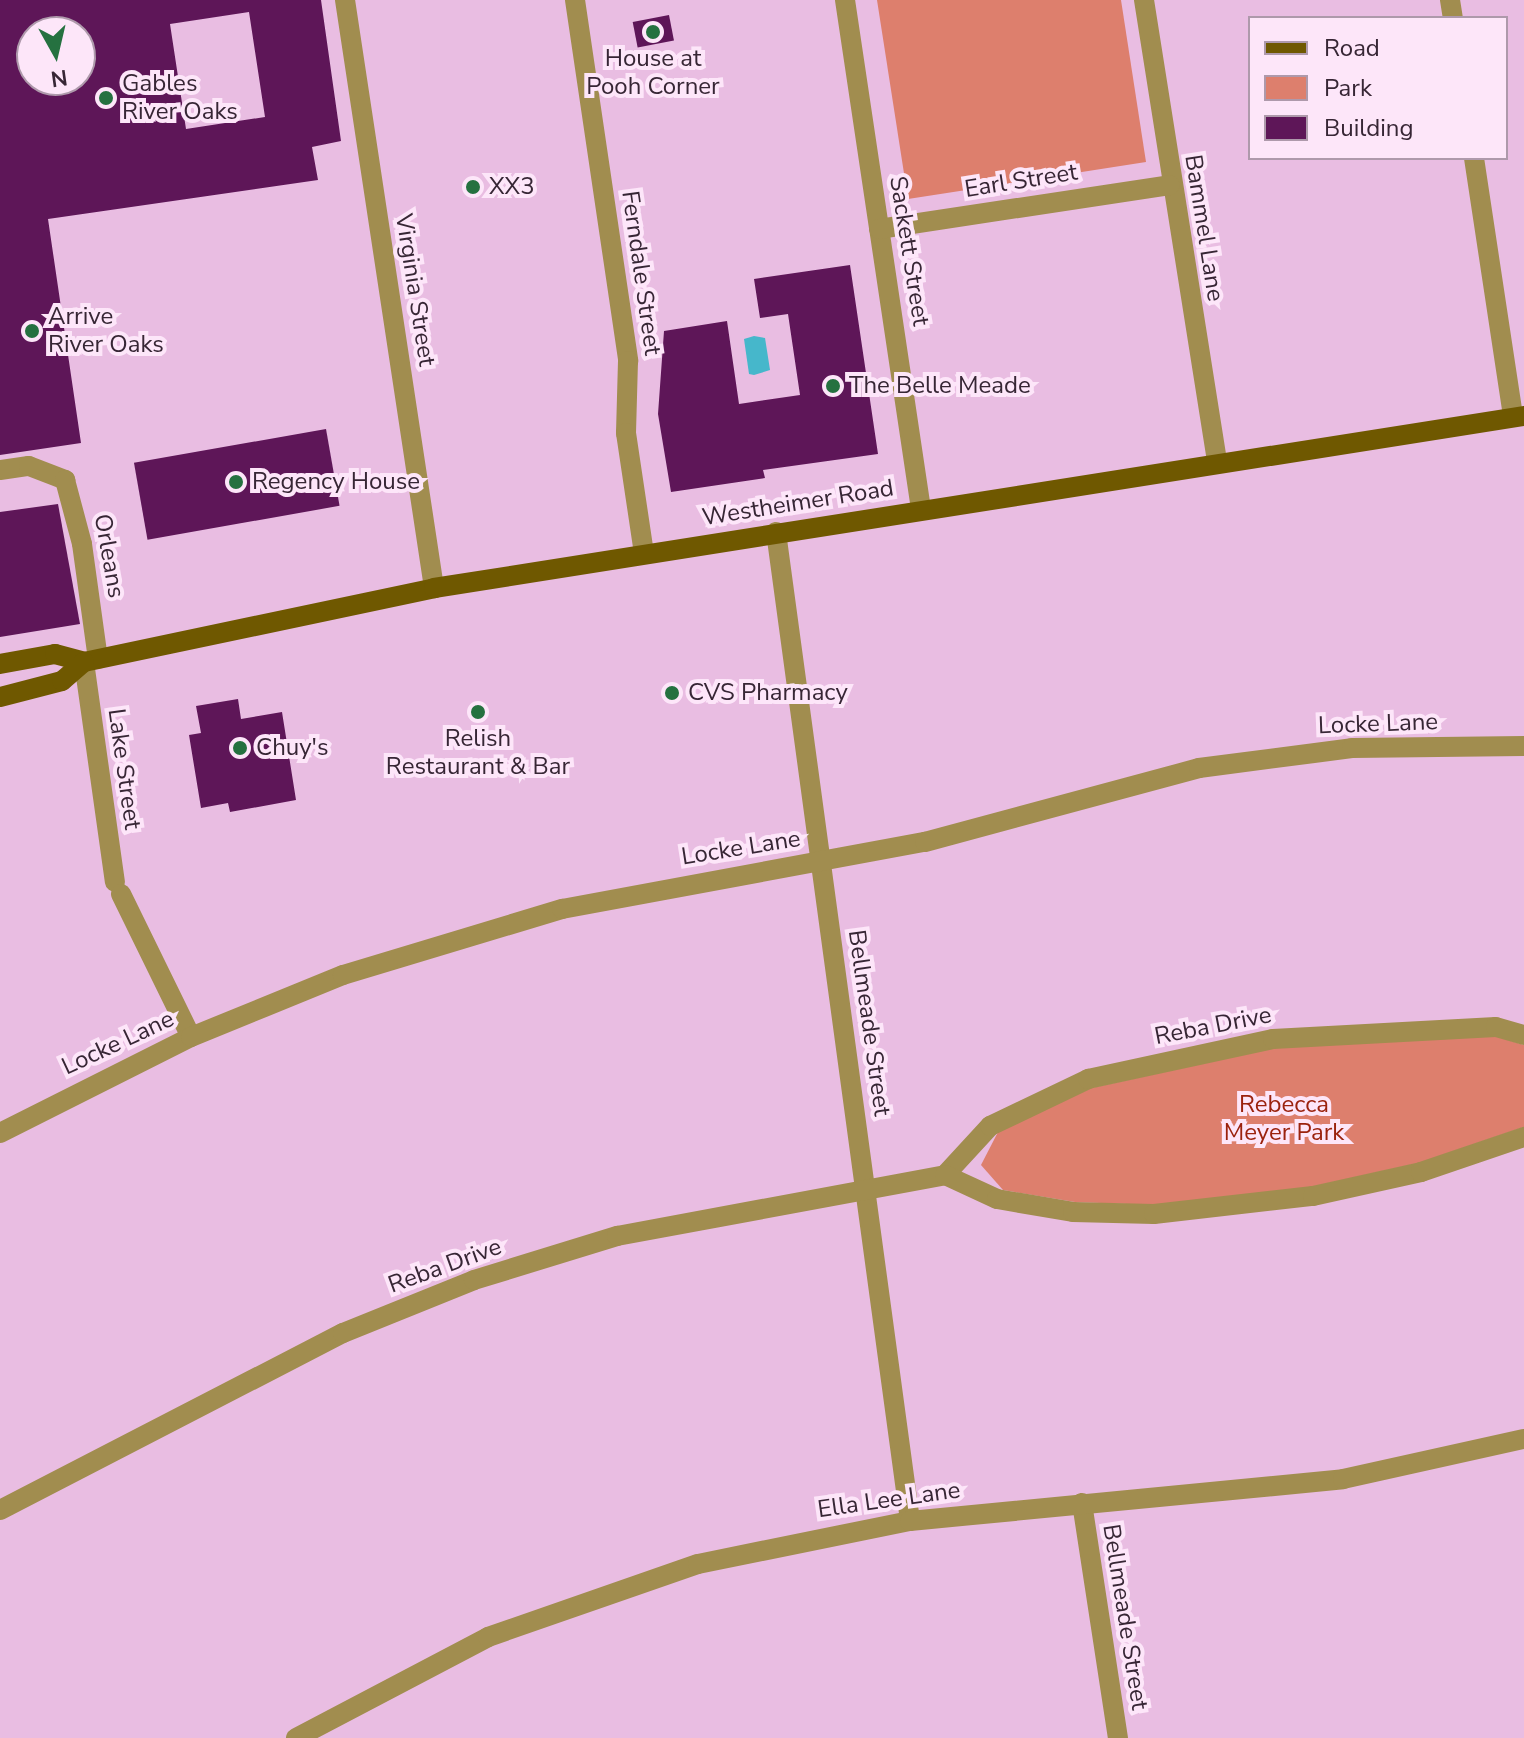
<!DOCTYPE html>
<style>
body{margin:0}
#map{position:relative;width:1524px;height:1738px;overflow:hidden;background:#e9bde2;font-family:"Nunito Sans",sans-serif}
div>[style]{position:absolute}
.green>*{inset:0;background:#dd7f6d}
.water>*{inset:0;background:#46b7cb}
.building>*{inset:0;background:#5e1658;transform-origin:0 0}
.minor>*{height:20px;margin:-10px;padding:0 10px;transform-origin:10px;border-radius:10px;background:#a18d4f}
.major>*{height:20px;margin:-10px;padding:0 10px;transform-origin:10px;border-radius:10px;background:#6f5800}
.dots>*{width:22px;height:22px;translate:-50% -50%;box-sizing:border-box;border:4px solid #fde6f9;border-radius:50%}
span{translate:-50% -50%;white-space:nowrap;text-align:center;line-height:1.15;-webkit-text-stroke:8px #fde6f9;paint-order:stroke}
.poi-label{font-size:24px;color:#372635}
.left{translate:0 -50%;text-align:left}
.street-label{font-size:24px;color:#372635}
.park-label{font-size:24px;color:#9b220e}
.legend{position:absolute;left:1248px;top:16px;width:260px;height:144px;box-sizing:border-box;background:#fde6f9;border:2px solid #ae99ab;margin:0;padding:10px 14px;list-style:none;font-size:24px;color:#372635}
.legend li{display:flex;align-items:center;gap:16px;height:40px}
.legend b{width:40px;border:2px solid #ae99ab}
.north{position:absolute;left:16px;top:16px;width:80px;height:80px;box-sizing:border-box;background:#fde6f9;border:2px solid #ae99ab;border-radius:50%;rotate:172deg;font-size:22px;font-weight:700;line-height:32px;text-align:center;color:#372635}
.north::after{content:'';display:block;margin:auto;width:28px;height:36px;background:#257140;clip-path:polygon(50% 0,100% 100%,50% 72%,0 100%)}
</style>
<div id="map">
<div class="green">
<div style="clip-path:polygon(877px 0,1121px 0,1146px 162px,908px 199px)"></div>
<div style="clip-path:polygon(1495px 1036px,1524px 1045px,1524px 1127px,1419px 1163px,1311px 1187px,1154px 1205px,1075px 1202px,1003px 1190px,981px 1165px,998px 1132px,1091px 1088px,1274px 1048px)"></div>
</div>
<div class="water">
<div style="clip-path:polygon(754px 336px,765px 338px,770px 370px,754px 375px,749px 374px,744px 339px)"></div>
</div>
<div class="building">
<div style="clip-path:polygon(evenodd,0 0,321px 0,341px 141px,312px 147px,318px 180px,48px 219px,81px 443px,0 455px,0 0,249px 12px,265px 117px,186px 129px,170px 24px,249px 12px,0 0,32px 32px,80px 32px,80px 80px,32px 80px,32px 32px)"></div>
<div style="left:669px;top:15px;width:26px;height:37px;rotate:79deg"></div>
<div style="clip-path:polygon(850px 265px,878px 454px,763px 470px,765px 478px,671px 492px,658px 414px,664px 331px,727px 321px,739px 404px,800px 395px,788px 314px,760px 318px,754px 279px)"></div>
<div style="left:326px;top:429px;width:78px;height:195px;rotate:80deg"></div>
<div style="clip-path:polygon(58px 504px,80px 624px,0 637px,0 512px)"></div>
<div style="clip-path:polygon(238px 699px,241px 719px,282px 712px,296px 800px,230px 812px,228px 803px,201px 808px,189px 735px,201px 733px,196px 706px)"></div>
</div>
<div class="minor">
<div style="left:345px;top:0;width:595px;rotate:81.39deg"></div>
<div style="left:575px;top:0;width:365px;rotate:81.6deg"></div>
<div style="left:628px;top:361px;width:72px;rotate:91.6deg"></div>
<div style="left:626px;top:433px;width:122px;rotate:81.5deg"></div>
<div style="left:845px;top:0;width:515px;rotate:81.51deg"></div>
<div style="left:1144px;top:0;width:469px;rotate:81deg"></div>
<div style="left:1450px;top:0;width:18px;rotate:81deg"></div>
<div style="left:1474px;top:158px;width:262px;rotate:81.4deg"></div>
<div style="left:879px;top:229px;width:294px;rotate:-8.6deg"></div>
<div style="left:0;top:470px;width:29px;rotate:-8deg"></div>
<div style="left:29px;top:466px;width:39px;rotate:21deg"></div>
<div style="left:65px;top:480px;width:66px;rotate:75.1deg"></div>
<div style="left:82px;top:544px;width:116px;rotate:82.1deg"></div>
<div style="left:776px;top:532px;width:998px;rotate:82.28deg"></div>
<div style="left:84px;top:662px;width:222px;rotate:82deg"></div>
<div style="left:121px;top:894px;width:159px;rotate:63.9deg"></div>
<div style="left:0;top:1133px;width:214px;rotate:-26.7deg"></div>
<div style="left:191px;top:1037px;width:164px;rotate:-22.2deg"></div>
<div style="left:343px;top:975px;width:229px;rotate:-16.8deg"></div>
<div style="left:562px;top:909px;width:369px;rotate:-10.5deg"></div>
<div style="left:925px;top:842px;width:284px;rotate:-15.1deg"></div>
<div style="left:1199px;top:768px;width:154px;rotate:-7.4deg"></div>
<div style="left:1352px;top:748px;width:172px;rotate:-0.7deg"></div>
<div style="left:945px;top:1175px;width:67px;rotate:-47.4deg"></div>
<div style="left:990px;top:1126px;width:109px;rotate:-25.6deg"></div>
<div style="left:1088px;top:1079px;width:189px;rotate:-12.2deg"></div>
<div style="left:1273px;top:1039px;width:223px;rotate:-3.1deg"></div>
<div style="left:1496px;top:1027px;width:29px;rotate:16deg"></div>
<div style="left:1082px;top:1503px;width:238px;rotate:81.3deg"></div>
<div style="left:0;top:1510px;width:386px;rotate:-27.3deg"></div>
<div style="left:343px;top:1333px;width:141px;rotate:-22deg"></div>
<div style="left:474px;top:1280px;width:150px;rotate:-17.1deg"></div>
<div style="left:617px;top:1236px;width:334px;rotate:-10.5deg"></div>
<div style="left:945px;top:1175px;width:57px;rotate:24.8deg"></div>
<div style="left:997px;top:1199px;width:77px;rotate:9.7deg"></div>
<div style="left:1073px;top:1212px;width:81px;rotate:1.4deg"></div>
<div style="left:1154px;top:1214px;width:160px;rotate:-6.5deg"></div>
<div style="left:1313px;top:1196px;width:111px;rotate:-12.5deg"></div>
<div style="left:1421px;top:1172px;width:109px;rotate:-18.8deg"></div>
<div style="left:296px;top:1738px;width:217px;rotate:-27.7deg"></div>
<div style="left:488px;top:1637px;width:222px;rotate:-19.2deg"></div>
<div style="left:698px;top:1564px;width:216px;rotate:-11.5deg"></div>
<div style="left:910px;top:1521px;width:435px;rotate:-5.5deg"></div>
<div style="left:1343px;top:1479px;width:185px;rotate:-12.5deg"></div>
</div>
<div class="major">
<div style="left:0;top:664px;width:56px;rotate:-10.3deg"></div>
<div style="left:55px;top:654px;width:30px;rotate:15deg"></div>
<div style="left:84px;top:662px;width:358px;rotate:-11.9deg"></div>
<div style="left:434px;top:588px;width:1103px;rotate:-8.97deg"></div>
<div style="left:0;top:697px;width:64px;rotate:-14.5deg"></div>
<div style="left:62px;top:681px;width:29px;rotate:-41deg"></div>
</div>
<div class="dots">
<div style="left:653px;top:32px;background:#257140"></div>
<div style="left:106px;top:98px;background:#257140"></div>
<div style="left:473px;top:187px;background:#257140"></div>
<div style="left:32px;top:331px;background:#257140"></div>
<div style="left:833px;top:386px;background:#257140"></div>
<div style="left:236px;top:482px;background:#257140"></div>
<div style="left:672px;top:693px;background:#257140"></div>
<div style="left:478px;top:712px;background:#257140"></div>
<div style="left:240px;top:748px;background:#257140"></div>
</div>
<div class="poi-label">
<span style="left:653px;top:73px">House at<br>Pooh Corner</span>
<span class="left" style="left:122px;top:98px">Gables<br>River Oaks</span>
<span class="left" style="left:489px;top:187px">XX3</span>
<span class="left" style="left:48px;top:331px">Arrive<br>River Oaks</span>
<span class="left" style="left:849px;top:386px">The Belle Meade</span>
<span class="left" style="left:252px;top:482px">Regency House</span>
<span class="left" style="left:688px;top:693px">CVS Pharmacy</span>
<span style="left:478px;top:753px">Relish<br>Restaurant &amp; Bar</span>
<span class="left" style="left:256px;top:748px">Chuy's</span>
</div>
<div class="street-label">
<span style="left:1021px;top:181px;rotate:-9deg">Earl Street</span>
<span style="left:1204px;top:228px;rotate:81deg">Bammel Lane</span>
<span style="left:909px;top:251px;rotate:81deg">Sackett Street</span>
<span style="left:641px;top:273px;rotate:82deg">Ferndale Street</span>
<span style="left:415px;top:290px;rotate:81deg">Virginia Street</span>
<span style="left:798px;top:503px;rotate:-9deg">Westheimer Road</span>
<span style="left:109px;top:556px;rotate:80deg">Orleans</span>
<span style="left:1378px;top:724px;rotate:-2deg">Locke Lane</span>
<span style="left:124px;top:769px;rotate:82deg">Lake Street</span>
<span style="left:741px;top:848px;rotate:-9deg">Locke Lane</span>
<span style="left:869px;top:1023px;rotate:82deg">Bellmeade Street</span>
<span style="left:1213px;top:1026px;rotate:-11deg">Reba Drive</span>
<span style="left:118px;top:1043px;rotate:-25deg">Locke Lane</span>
<span style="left:445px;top:1266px;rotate:-20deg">Reba Drive</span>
<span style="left:889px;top:1500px;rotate:-8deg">Ella Lee Lane</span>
<span style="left:1125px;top:1617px;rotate:81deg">Bellmeade Street</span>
</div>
<div class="park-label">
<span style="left:1284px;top:1119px">Rebecca<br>Meyer Park</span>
</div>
<ul class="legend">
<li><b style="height:10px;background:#6f5800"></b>Road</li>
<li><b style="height:22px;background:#dd7f6d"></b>Park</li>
<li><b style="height:22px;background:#5e1658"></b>Building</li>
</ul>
<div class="north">N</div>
</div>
